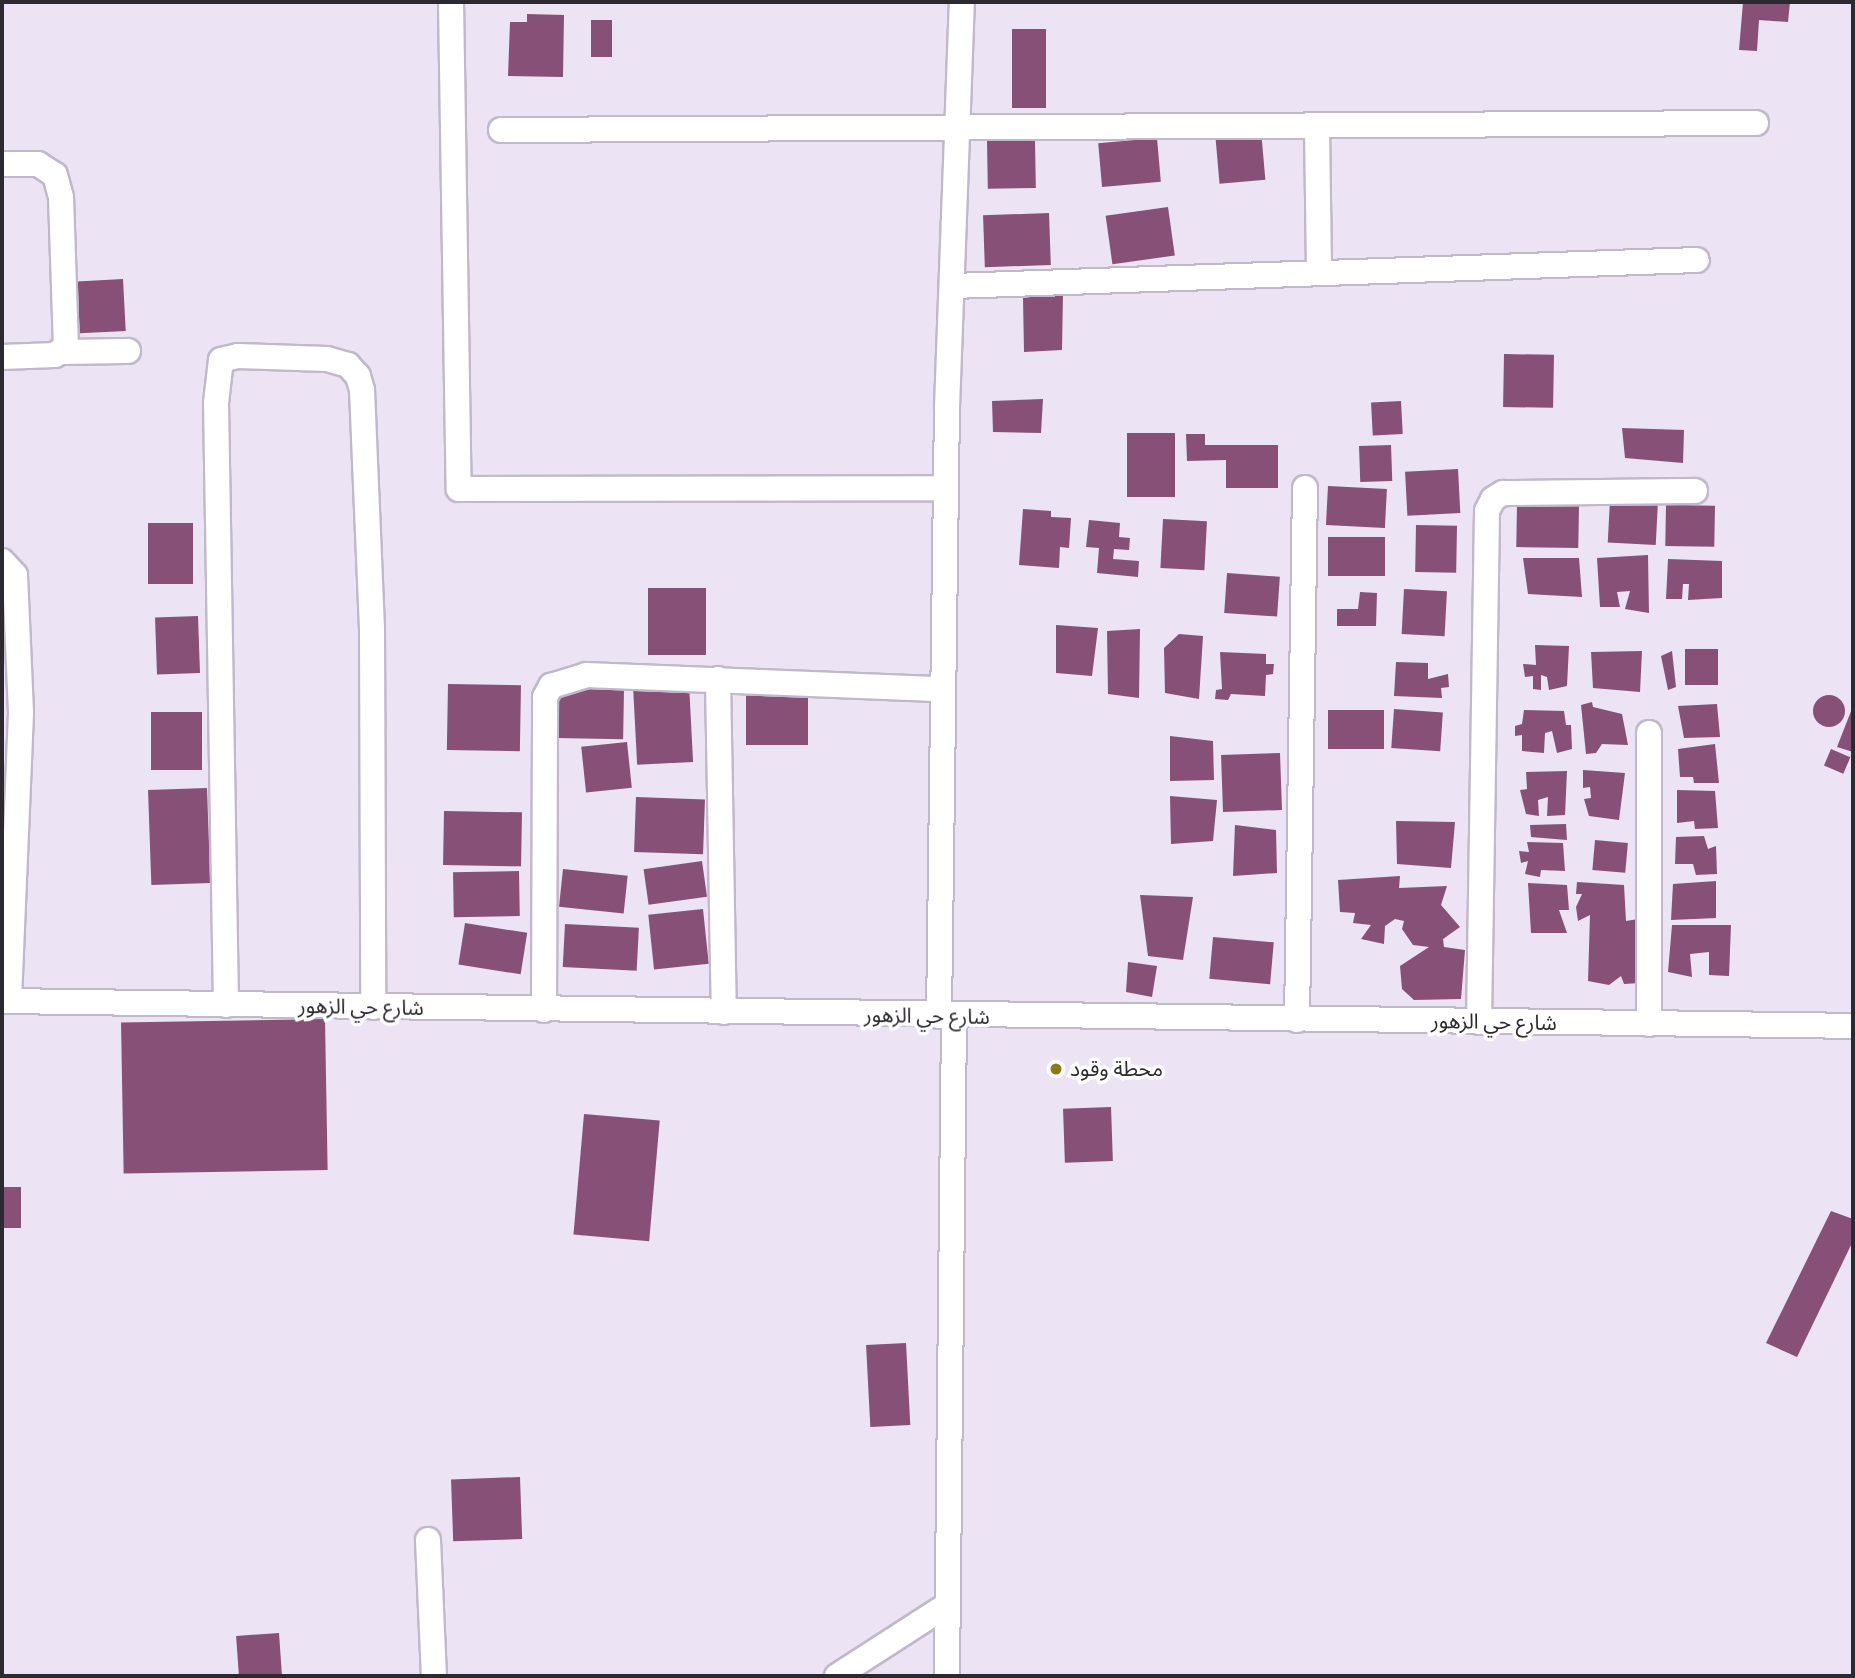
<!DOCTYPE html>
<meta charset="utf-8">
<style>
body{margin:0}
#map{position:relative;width:1855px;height:1678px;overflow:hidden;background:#ece3f5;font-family:Cabin,"Noto Sans Arabic",sans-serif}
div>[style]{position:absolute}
.building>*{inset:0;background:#875077;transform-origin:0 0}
.round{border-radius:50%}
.roads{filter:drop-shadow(2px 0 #c1b8c9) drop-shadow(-2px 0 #c1b8c9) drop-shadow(0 2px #c1b8c9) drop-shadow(0 -2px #c1b8c9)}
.minor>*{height:24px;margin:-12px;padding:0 12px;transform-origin:12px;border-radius:12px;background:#fff}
.dots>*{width:19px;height:19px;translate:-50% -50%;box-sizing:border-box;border:4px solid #fff;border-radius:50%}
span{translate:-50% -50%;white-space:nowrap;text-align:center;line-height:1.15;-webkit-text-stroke:7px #fff;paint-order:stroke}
.street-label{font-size:21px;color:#2d2930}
.poi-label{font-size:21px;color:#2d2930}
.left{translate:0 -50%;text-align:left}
.frame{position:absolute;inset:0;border:4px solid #2d2930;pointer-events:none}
</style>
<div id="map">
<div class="building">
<div style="clip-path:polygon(1743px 2px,1790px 2px,1788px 22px,1759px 20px,1757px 51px,1739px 50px)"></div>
<div style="clip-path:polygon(527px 14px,564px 15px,563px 77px,508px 76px,510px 22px,527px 22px)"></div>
<div style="left:591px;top:20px;width:21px;height:37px"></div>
<div style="left:1012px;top:29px;width:34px;height:79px"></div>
<div style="left:1261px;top:130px;width:50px;height:46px;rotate:85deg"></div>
<div style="left:1157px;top:138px;width:44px;height:59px;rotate:85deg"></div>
<div style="left:1035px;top:140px;width:48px;height:48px;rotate:89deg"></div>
<div style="left:1168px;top:207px;width:49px;height:63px;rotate:82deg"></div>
<div style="left:1049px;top:213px;width:52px;height:66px;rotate:88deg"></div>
<div style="left:123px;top:279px;width:52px;height:46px;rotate:87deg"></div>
<div style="clip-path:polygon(1063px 293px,1062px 350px,1024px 352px,1023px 298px)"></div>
<div style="left:1504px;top:354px;width:50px;height:53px;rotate:1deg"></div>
<div style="clip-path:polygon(1043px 399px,1041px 433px,993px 432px,992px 401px)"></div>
<div style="left:1401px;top:401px;width:33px;height:30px;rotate:87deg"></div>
<div style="clip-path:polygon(1622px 428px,1684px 430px,1683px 463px,1625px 458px)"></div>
<div style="left:1127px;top:433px;width:48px;height:64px"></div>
<div style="clip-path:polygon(1186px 434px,1205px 434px,1205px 445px,1278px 445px,1278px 488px,1226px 488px,1226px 460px,1187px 461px)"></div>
<div style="left:1391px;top:445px;width:36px;height:32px;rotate:88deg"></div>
<div style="left:1458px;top:469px;width:44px;height:53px;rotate:87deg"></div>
<div style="left:1328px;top:486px;width:59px;height:39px;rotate:3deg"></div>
<div style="left:1658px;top:501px;width:44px;height:48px;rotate:93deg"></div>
<div style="left:1517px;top:505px;width:62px;height:42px;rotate:1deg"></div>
<div style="left:1666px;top:505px;width:49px;height:41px;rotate:1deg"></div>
<div style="clip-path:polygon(1023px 509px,1051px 511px,1051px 517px,1071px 518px,1069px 548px,1060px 547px,1059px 568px,1019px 565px)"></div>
<div style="left:1163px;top:519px;width:44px;height:49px;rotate:3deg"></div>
<div style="clip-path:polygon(1089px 520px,1120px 523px,1119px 537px,1130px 538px,1129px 550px,1114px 549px,1113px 559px,1139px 561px,1138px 577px,1097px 573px,1099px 548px,1086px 547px)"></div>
<div style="left:148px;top:523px;width:45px;height:61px"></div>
<div style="left:1416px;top:525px;width:41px;height:47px;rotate:1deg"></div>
<div style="left:1328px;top:537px;width:57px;height:39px"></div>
<div style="clip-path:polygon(1648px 555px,1649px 613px,1625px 609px,1630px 591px,1617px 592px,1620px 607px,1600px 607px,1597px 558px)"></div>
<div style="clip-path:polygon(1523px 558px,1579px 558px,1582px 597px,1528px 594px)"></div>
<div style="clip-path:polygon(1668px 559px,1722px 561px,1722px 598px,1688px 600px,1689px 584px,1683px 584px,1682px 599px,1666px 599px)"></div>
<div style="left:1227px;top:573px;width:53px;height:40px;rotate:4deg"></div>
<div style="left:648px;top:588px;width:58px;height:67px"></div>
<div style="left:1404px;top:589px;width:43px;height:45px;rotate:3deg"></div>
<div style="clip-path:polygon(1360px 592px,1377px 593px,1376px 626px,1337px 626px,1337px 609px,1358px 609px)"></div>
<div style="left:198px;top:616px;width:57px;height:43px;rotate:88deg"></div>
<div style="clip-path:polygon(1056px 625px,1098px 628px,1092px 676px,1056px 673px)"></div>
<div style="clip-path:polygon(1140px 629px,1139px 698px,1108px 694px,1107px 631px)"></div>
<div style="clip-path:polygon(1179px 634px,1203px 636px,1199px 699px,1165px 693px,1164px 648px)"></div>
<div style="clip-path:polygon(1535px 645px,1569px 646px,1567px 686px,1549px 690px,1547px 677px,1541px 675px,1541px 690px,1533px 689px,1533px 676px,1525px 677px,1523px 664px,1536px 665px)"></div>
<div style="left:1685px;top:649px;width:33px;height:36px"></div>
<div style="clip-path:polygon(1642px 651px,1640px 692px,1593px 688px,1591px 652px)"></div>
<div style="clip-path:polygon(1672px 651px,1676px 687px,1668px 690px,1661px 656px)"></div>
<div style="clip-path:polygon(1220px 652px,1266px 654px,1266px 664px,1274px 664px,1273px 674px,1266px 675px,1265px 696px,1231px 694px,1228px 700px,1215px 699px,1216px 690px,1222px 689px)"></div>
<div style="clip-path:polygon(1396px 662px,1428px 663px,1428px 679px,1448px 674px,1449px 687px,1441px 688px,1442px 698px,1394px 696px)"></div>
<div style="left:448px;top:684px;width:73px;height:66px;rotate:1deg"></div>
<div style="left:689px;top:684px;width:78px;height:56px;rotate:87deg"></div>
<div style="left:557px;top:688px;width:67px;height:50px;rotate:1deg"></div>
<div style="left:808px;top:691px;width:54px;height:62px;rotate:90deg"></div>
<div class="round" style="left:1813px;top:695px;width:32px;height:32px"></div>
<div style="clip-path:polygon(1592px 702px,1593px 707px,1622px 714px,1628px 745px,1602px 744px,1596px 753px,1586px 754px,1581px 705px)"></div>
<div style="clip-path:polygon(1717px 704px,1720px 737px,1684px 738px,1678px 706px)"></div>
<div style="clip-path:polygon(1853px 706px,1853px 752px,1837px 747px)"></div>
<div style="left:1394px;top:709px;width:49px;height:39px;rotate:4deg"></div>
<div style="left:1328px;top:710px;width:56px;height:39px"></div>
<div style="clip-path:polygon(1524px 710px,1564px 711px,1566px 725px,1571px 725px,1572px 749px,1557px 753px,1552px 731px,1545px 733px,1544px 753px,1522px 751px,1522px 735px,1515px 736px,1515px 726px,1522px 724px)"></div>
<div style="left:202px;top:712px;width:58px;height:51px;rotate:90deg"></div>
<div style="clip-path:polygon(1170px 736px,1213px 741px,1214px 780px,1170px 781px)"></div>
<div style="left:627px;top:742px;width:46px;height:46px;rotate:84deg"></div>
<div style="clip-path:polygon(1715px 744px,1719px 783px,1694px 783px,1693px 777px,1680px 777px,1678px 749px)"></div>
<div style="left:1831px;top:749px;width:21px;height:18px;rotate:23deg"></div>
<div style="left:1280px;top:753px;width:57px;height:59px;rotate:88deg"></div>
<div style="clip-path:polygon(1583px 770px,1625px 773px,1619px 820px,1589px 816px,1584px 799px,1591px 798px,1590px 787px,1583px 788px)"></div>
<div style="clip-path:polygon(1567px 771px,1565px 815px,1547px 816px,1548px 797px,1538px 800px,1539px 816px,1526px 814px,1520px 790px,1527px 789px,1526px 772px)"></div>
<div style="left:207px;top:788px;width:95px;height:59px;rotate:88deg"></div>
<div style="clip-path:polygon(1677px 790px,1715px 791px,1718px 828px,1695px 829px,1694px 821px,1677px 823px)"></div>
<div style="clip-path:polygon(1170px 796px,1217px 800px,1213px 841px,1171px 844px)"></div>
<div style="left:636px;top:797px;width:69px;height:55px;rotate:2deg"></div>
<div style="left:444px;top:811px;width:78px;height:54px;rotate:1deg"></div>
<div style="clip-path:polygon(1396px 821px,1455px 822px,1451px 868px,1397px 864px)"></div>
<div style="clip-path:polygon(1566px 824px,1567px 840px,1531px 837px,1530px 825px)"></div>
<div style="clip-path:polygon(1235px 825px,1276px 830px,1277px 873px,1233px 876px)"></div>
<div style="clip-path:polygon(1704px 836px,1708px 849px,1716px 846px,1717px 874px,1696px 875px,1693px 864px,1675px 864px,1676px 837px)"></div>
<div style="left:1595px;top:840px;width:33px;height:30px;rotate:5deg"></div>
<div style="clip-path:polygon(1527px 842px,1563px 843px,1565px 871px,1541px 870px,1540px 877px,1525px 874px,1528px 861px,1521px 863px,1519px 851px,1529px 852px)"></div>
<div style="left:702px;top:861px;width:36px;height:59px;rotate:82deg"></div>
<div style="left:563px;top:869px;width:65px;height:38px;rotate:6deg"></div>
<div style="left:519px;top:871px;width:45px;height:66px;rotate:89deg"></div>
<div style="clip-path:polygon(1400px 876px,1399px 888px,1447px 886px,1441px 905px,1460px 927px,1443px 939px,1444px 947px,1465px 950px,1461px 999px,1414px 1000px,1402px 989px,1400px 966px,1429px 947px,1413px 945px,1402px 929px,1404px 921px,1395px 919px,1385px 926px,1384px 944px,1361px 939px,1371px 925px,1353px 923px,1355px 913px,1340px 912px,1338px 880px)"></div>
<div style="clip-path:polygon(1716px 881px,1716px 918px,1671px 920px,1673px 884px)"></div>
<div style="clip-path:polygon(1577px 882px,1624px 885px,1626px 921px,1644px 918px,1640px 983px,1624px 984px,1621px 976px,1609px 985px,1588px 981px,1590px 915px,1578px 921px,1576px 907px,1582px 894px,1576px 894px)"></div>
<div style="clip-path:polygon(1528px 883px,1567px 885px,1569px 910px,1559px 910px,1567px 933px,1531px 933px)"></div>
<div style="clip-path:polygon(1140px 895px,1193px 897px,1183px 960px,1148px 956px)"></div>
<div style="left:703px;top:909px;width:55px;height:55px;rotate:84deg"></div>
<div style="left:465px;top:923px;width:63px;height:42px;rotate:9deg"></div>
<div style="left:565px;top:924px;width:74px;height:43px;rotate:3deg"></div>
<div style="clip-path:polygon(1672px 925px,1731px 925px,1729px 976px,1709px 975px,1709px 952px,1690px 954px,1692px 977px,1668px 972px)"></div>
<div style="left:1213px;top:937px;width:61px;height:42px;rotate:5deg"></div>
<div style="clip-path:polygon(1128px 962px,1157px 966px,1152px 997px,1126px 992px)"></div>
<div style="left:325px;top:1019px;width:151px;height:204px;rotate:89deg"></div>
<div style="left:1111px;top:1107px;width:54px;height:48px;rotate:88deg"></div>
<div style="left:584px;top:1114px;width:76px;height:121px;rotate:5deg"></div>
<div style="left:2px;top:1187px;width:19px;height:41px"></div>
<div style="clip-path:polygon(1831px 1211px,1853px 1219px,1853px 1241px,1797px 1357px,1766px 1343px)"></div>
<div style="left:906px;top:1343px;width:82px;height:40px;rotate:87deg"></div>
<div style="left:520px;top:1477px;width:62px;height:69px;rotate:88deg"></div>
<div style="left:279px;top:1633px;width:43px;height:43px;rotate:86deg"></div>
</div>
<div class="roads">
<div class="minor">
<div style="left:451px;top:2px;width:487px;rotate:89.1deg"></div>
<div style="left:459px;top:489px;width:486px;rotate:-0.1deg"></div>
<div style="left:1317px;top:127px;width:146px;rotate:89.2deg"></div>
<div style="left:501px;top:130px;width:1255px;rotate:-0.32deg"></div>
<div style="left:2px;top:164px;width:36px"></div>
<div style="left:38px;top:164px;width:20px;rotate:33deg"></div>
<div style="left:55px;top:175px;width:23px;rotate:75deg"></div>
<div style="left:61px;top:197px;width:149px;rotate:88.1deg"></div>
<div style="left:66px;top:346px;width:14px;rotate:141deg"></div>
<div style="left:55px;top:355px;width:53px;rotate:177.8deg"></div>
<div style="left:953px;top:286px;width:744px;rotate:-2deg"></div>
<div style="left:61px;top:352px;width:67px;rotate:-0.9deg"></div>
<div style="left:2px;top:561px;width:19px;rotate:47deg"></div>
<div style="left:15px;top:575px;width:138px;rotate:87.5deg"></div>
<div style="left:21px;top:713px;width:288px;rotate:92.4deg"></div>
<div style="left:718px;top:679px;width:333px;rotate:89deg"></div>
<div style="left:1649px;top:733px;width:291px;rotate:90deg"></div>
<div style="left:2px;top:1001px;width:1851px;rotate:0.77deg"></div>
<div style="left:226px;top:1005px;width:602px;rotate:-90.95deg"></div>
<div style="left:216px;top:403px;width:43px;rotate:-83.4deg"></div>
<div style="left:221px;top:360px;width:17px;rotate:-13deg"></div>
<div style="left:238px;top:356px;width:89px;rotate:1.9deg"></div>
<div style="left:327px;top:359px;width:22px;rotate:16deg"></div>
<div style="left:348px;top:365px;width:15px;rotate:48deg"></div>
<div style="left:358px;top:376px;width:15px;rotate:74deg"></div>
<div style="left:362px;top:390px;width:239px;rotate:87.6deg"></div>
<div style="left:372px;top:629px;width:378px;rotate:89.8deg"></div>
<div style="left:544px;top:1010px;width:313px;rotate:-89.8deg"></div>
<div style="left:545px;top:697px;width:13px;rotate:-61deg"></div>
<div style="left:551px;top:686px;width:37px;rotate:-17deg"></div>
<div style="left:586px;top:675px;width:356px;rotate:2.3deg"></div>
<div style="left:939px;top:1016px;width:609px;rotate:-89.25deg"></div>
<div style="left:947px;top:407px;width:405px;rotate:-87.9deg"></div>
<div style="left:1297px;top:1020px;width:532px;rotate:-89.14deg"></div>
<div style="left:1479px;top:1022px;width:511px;rotate:-89.1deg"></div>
<div style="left:1487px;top:511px;width:13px;rotate:-63deg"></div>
<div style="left:1493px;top:499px;width:12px;rotate:-31deg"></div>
<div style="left:1503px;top:493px;width:192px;rotate:-0.6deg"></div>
<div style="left:428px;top:1540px;width:136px;rotate:87.5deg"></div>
<div style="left:837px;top:1676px;width:131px;rotate:-32.8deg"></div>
<div style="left:947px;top:1676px;width:660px;rotate:-89.39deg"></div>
</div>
</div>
<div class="dots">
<div style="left:1056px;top:1069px;background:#8d771c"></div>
</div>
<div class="street-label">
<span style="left:361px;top:1007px;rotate:1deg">شارع حي الزهور</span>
<span style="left:927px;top:1016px;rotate:1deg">شارع حي الزهور</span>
<span style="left:1494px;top:1022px;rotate:1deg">شارع حي الزهور</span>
</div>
<div class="poi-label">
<span class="left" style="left:1070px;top:1069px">محطة وقود</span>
</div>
<div class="frame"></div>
</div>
